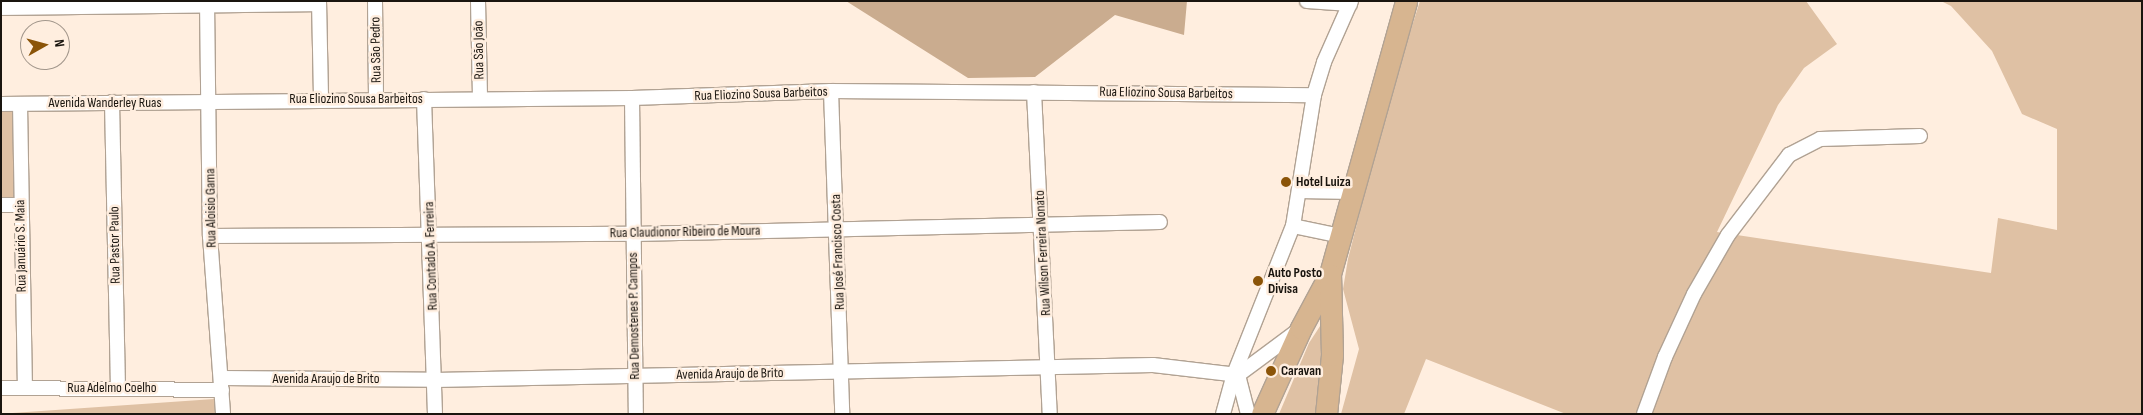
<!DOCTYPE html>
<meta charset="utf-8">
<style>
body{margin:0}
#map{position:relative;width:2143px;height:415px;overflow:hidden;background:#ffeedf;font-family:"Sofia Sans Condensed",sans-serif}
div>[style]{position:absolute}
.green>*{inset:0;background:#dfc1a4;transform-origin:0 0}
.forest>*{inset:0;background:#caac8f}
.roads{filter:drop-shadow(1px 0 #b1a293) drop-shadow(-1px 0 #b1a293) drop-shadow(0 1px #b1a293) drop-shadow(0 -1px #b1a293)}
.minor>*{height:14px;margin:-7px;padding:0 7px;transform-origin:7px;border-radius:7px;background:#fff}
.primary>*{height:21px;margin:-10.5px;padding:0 10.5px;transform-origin:10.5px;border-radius:10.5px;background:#d7b590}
.dots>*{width:14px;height:14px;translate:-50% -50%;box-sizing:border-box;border:2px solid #ffeedf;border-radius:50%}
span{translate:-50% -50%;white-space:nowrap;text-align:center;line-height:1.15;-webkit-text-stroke:5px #ffeedf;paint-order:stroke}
.street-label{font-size:14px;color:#1a150f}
.poi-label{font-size:14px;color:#1a150f;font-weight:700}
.left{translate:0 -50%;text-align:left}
.frame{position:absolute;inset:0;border:2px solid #1a150f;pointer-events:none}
.north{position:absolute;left:20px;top:20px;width:50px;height:50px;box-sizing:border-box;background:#ffeedf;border:1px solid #a3978c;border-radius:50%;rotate:83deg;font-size:14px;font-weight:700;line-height:20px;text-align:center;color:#1a150f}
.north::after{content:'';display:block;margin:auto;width:18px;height:22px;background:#8b5408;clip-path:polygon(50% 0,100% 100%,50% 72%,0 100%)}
</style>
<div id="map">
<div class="green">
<div style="clip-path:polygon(1420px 1px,1806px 1px,1837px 44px,1804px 68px,1778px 105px,1717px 232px,1991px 273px,1998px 218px,2057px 230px,2057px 129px,2022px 114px,1992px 51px,1951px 6px,1941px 1px,2142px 1px,2142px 414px,1566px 414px,1426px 359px,1404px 414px,1341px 414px,1359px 349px,1343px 289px,1348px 259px,1387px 104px)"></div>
<div style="left:1px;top:112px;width:15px;height:86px"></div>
<div style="clip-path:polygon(1326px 317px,1319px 414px,1279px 414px,1309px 343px)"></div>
<div style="left:214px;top:399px;width:15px;height:213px;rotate:86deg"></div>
</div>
<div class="forest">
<div style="clip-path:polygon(846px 1px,1187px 1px,1184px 35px,1115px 15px,1035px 77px,968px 78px)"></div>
</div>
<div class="roads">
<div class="minor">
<div style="left:207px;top:1px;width:235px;rotate:89.3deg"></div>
<div style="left:210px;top:236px;width:178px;rotate:85.8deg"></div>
<div style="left:319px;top:1px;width:98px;rotate:88.8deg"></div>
<div style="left:375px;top:1px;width:98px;rotate:89.4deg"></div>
<div style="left:478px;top:1px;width:98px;rotate:88.8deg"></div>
<div style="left:1307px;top:1px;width:43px;rotate:4deg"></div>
<div style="left:1px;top:8px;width:318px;rotate:-0.7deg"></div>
<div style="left:831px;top:91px;width:323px;rotate:88deg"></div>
<div style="left:1034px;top:92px;width:322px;rotate:87.2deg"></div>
<div style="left:632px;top:98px;width:316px;rotate:89.3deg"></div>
<div style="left:424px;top:99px;width:315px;rotate:88deg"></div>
<div style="left:112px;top:102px;width:285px;rotate:88.8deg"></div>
<div style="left:1px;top:104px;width:631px;rotate:-0.54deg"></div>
<div style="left:632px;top:98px;width:199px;rotate:-2deg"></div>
<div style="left:831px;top:91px;width:483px;rotate:0.5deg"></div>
<div style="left:20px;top:104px;width:284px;rotate:89deg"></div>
<div style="left:1299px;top:191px;width:55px;rotate:1deg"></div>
<div style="left:1px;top:205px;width:19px"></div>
<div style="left:1293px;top:226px;width:49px;rotate:11.8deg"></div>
<div style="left:210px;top:236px;width:423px;rotate:-0.3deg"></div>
<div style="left:633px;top:234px;width:527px;rotate:-1.3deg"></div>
<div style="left:1238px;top:375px;width:40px;rotate:75.6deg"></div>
<div style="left:222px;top:378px;width:213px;rotate:0.5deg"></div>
<div style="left:435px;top:380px;width:718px;rotate:-1.2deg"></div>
<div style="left:1153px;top:365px;width:86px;rotate:6.7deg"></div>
<div style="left:1238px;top:375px;width:72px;rotate:-36.6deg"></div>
<div style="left:1px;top:388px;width:221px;rotate:0.5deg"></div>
<div style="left:1223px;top:414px;width:41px;rotate:-74.6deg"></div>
<div style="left:1234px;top:374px;width:159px;rotate:-68.3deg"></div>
<div style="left:1293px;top:226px;width:133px;rotate:-80.9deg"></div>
<div style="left:1314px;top:95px;width:34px;rotate:-73deg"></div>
<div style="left:1324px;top:62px;width:67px;rotate:-66.1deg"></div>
<div style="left:1644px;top:414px;width:61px;rotate:-69.8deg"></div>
<div style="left:1665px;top:357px;width:69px;rotate:-65.3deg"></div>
<div style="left:1694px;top:294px;width:68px;rotate:-60deg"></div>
<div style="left:1728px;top:235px;width:101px;rotate:-52.7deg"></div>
<div style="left:1789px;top:155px;width:35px;rotate:-27deg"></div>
<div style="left:1820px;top:139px;width:100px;rotate:-1.7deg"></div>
</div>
<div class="primary">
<div style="left:1262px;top:414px;width:94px;rotate:-65.6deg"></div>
<div style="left:1301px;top:328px;width:61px;rotate:-61.8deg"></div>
<div style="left:1330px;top:274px;width:283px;rotate:-74.4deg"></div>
<div style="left:1326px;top:414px;width:59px;rotate:-84.2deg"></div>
<div style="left:1332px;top:355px;width:80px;rotate:-91.4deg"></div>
</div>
</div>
<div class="dots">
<div style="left:1286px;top:182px;background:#8b5408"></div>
<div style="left:1258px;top:281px;background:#8b5408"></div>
<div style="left:1271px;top:371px;background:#8b5408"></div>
</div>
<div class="street-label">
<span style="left:376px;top:50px;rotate:-91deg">Rua São Pedro</span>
<span style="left:479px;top:50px;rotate:-91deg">Rua São João</span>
<span style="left:1166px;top:93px;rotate:1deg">Rua Eliozino Sousa Barbeitos</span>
<span style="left:761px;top:94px;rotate:-2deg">Rua Eliozino Sousa Barbeitos</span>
<span style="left:356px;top:99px">Rua Eliozino Sousa Barbeitos</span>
<span style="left:105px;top:103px">Avenida Wanderley Ruas</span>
<span style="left:211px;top:208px;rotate:-91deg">Rua Aloisio Gama</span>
<span style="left:685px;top:232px;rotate:-1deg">Rua Claudionor Ribeiro de Moura</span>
<span style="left:115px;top:245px;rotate:-91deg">Rua Pastor Paulo</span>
<span style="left:21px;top:246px;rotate:-91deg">Rua Januário S. Maia</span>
<span style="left:838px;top:252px;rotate:-92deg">Rua José Francisco Costa</span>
<span style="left:1043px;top:253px;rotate:-93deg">Rua Wilson Ferreira Nonato</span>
<span style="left:431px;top:256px;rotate:-92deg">Rua Contado A. Ferreira</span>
<span style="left:634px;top:316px;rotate:-91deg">Rua Demostenes P. Campos</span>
<span style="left:730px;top:374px;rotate:-1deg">Avenida Araujo de Brito</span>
<span style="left:326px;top:379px">Avenida Araujo de Brito</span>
<span style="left:112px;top:388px">Rua Adelmo Coelho</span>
</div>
<div class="poi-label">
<span class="left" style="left:1296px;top:182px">Hotel Luiza</span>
<span class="left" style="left:1268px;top:281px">Auto Posto<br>Divisa</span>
<span class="left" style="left:1281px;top:371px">Caravan</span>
</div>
<div class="frame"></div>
<div class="north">N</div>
</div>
